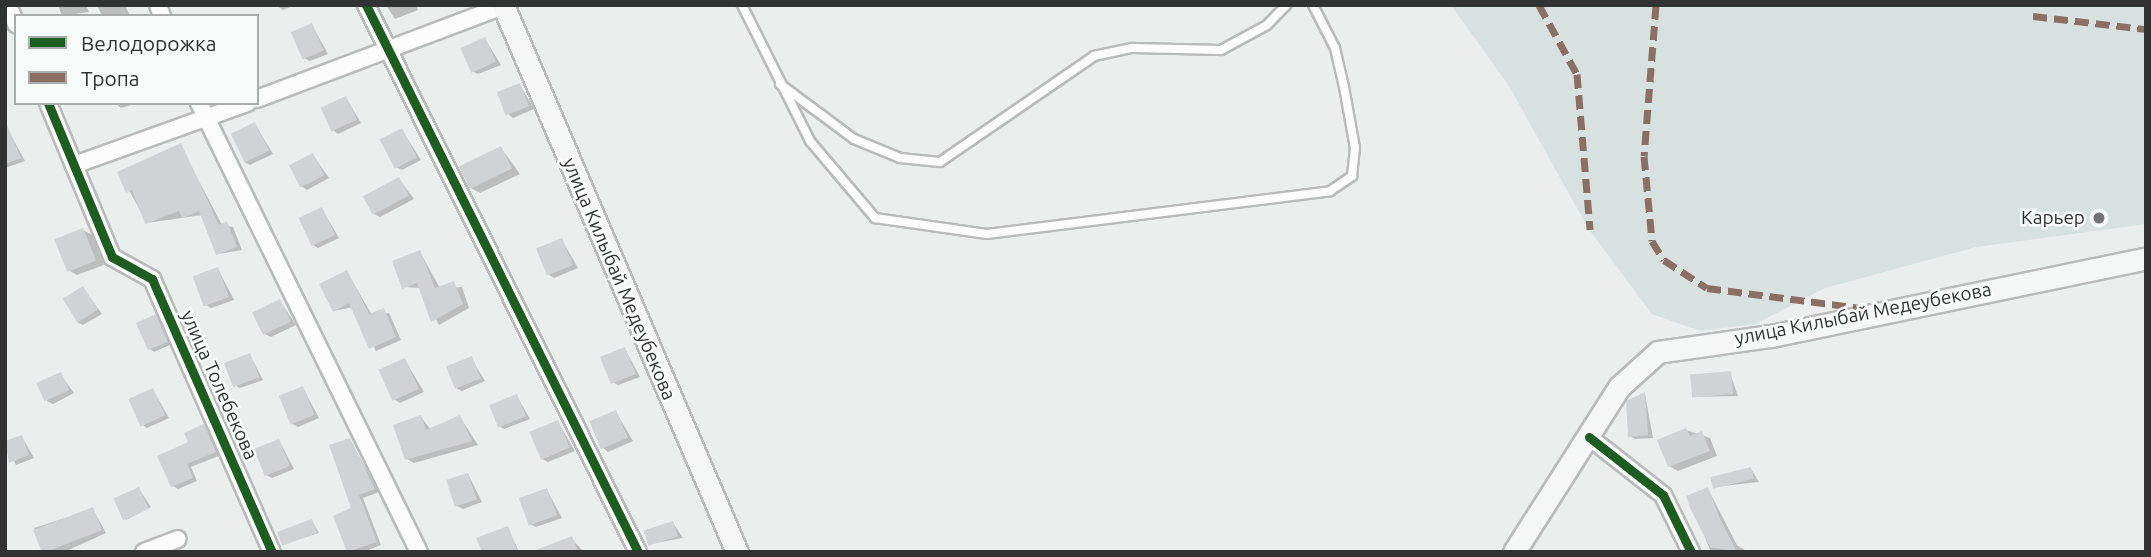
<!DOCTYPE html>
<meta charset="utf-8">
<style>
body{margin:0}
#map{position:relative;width:2151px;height:557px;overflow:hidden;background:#eaeeed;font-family:Ubuntu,sans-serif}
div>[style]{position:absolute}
.built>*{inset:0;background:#d7e1df}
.shadow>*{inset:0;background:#0003}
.building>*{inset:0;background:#d0d3d3;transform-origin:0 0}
.roads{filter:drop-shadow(2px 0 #b9bbbb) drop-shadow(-2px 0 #b9bbbb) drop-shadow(0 2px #b9bbbb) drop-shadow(0 -2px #b9bbbb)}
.lane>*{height:8px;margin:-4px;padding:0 4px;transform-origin:4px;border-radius:4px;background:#fcfcfc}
.street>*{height:16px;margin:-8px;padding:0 8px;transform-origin:8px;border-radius:8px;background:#fcfcfc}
.secondary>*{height:21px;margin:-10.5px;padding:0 10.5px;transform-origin:10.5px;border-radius:10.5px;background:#f5f7f6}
.quiet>*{height:7px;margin-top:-3.5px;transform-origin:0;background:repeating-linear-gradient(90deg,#8d6e63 0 14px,transparent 0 21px)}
.cycleway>*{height:9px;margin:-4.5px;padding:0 4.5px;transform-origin:4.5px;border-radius:4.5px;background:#1b5e20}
.dots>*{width:19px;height:19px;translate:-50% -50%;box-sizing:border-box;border:4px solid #f7fcfb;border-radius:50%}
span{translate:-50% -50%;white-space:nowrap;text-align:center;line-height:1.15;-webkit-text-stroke:5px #f7fcfb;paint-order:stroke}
.poi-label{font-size:19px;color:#313333}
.right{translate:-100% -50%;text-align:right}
.street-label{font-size:19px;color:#313333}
.frame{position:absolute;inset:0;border:7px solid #313333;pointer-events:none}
.legend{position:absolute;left:14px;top:14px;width:245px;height:91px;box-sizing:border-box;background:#f7fcfb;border:2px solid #a8acab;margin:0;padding:9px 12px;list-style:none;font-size:21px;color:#313333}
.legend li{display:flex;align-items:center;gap:14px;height:35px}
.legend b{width:35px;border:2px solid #a8acab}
</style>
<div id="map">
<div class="built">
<div style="clip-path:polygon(1451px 5px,2146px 5px,2146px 224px,1976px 247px,1825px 288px,1755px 324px,1700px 331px,1652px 314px,1588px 228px,1509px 86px)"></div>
</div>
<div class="shadow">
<div style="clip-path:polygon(58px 5px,86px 5px,89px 12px,62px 16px)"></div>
<div style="clip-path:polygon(97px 5px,125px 5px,130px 16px,102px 16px)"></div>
<div style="clip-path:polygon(276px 5px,295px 5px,283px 10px)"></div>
<div style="clip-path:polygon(386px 5px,416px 5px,418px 10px,395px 19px)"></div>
<div style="clip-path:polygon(312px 25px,328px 54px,310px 61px,304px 58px)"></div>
<div style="clip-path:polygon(485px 39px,501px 65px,478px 74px,472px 71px)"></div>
<div style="clip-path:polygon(520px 85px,534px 109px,513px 118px,508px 114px)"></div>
<div style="clip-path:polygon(346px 98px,361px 123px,338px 134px,333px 130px)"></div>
<div style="clip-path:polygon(115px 103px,137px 103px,121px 108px)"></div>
<div style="clip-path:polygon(255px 124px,273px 154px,250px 165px,244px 162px)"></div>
<div style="clip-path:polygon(402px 130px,421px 160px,402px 170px,396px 167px)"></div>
<div style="clip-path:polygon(12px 137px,25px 161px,5px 168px,5px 140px)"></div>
<div style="clip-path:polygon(180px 145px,222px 225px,233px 227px,242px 250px,218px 254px,202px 215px,147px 223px,119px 172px)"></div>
<div style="clip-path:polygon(501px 148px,520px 174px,480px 193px,471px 188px,460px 167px)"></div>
<div style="clip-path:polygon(313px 155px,329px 178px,307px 190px,301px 186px)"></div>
<div style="clip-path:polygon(399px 179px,414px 199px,380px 217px,374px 214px)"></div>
<div style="clip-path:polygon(322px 209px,339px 238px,318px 248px,313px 245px)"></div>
<div style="clip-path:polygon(83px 230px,92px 235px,104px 265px,77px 275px,68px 270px)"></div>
<div style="clip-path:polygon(562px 240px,578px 268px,554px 278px,549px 275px)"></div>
<div style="clip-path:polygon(420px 252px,440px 288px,462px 287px,469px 308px,439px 325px,420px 288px,404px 287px)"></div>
<div style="clip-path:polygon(218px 269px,234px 300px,211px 308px,206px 305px)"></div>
<div style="clip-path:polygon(347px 272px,372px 315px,389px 313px,401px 340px,376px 351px,353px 307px,334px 311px)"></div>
<div style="clip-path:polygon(83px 288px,102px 314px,83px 325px,77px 322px)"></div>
<div style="clip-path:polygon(280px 301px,296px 325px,271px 337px,265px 334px)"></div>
<div style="clip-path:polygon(156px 316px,172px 344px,154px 352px,149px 348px)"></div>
<div style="clip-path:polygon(625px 349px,640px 377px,618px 385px,612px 382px)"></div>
<div style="clip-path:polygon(250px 355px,263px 380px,240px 388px,234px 385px)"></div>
<div style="clip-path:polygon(471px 358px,485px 381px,462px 391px,456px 388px)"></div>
<div style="clip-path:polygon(405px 360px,424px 392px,400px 403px,394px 399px)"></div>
<div style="clip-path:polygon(1730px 373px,1738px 396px,1694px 397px)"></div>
<div style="clip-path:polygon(60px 374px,74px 393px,53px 404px,47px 401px)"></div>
<div style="clip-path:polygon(303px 388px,319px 418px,298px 427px,292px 424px)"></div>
<div style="clip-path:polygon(153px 390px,169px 418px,147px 428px,141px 424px)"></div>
<div style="clip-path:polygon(1645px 394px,1653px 438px,1635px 439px,1630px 436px)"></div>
<div style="clip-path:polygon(517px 396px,530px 419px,504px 429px,499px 426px)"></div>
<div style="clip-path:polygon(616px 412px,633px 441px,608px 452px,603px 448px)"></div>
<div style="clip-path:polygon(421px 417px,431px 430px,460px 417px,478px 445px,414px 463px,407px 459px)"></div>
<div style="clip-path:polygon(558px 422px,575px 451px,548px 462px,542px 459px)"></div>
<div style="clip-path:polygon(204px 426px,221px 455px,191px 467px,197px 481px,178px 489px,173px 486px,190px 443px)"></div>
<div style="clip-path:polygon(1686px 430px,1710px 438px,1717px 456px,1678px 471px,1669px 466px)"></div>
<div style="clip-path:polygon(22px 437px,34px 458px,16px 465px,5px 443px)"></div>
<div style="clip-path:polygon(279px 440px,294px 469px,272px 478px,266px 475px)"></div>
<div style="clip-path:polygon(350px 440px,379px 492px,363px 498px,381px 545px,363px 552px,349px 552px,335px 517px,353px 509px)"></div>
<div style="clip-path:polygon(1751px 469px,1759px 482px,1714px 487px)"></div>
<div style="clip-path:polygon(468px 474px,482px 502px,463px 509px,457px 506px)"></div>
<div style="clip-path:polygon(139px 489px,151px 507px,126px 520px,125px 519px)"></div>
<div style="clip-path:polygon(1708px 489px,1737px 545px,1748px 552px,1711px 552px,1688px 497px)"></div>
<div style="clip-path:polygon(547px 490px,562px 518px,536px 527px,530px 524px)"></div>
<div style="clip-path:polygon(93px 509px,106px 533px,64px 552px,44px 552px,34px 528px)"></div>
<div style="clip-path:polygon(312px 521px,319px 533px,283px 544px)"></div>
<div style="clip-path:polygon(673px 523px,683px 538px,650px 544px)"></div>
<div style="clip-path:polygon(508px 528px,519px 552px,484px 552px)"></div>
<div style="clip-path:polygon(571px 538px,584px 552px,539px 552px)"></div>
</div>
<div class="building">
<div style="left:312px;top:23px;width:30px;height:23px;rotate:67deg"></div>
<div style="left:485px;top:37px;width:27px;height:27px;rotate:66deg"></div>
<div style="left:520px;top:83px;width:25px;height:25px;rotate:69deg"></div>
<div style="left:346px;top:96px;width:26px;height:28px;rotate:65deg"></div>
<div style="clip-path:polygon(5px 120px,21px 158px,5px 164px)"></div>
<div style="left:255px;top:122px;width:32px;height:27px;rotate:64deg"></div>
<div style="left:402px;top:128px;width:33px;height:25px;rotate:63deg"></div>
<div style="clip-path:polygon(181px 143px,219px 225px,227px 221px,237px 247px,216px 255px,199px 211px,182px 218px,179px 211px,145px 224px,132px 190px,126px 193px,117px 172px)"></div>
<div style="left:501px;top:146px;width:25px;height:47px;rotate:64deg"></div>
<div style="left:313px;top:153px;width:25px;height:27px;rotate:63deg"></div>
<div style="left:399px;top:177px;width:21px;height:41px;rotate:62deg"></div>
<div style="left:322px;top:207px;width:31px;height:26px;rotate:65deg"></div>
<div style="left:83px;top:228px;width:35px;height:31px;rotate:68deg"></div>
<div style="left:562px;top:238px;width:29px;height:28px;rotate:68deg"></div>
<div style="clip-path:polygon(420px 250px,435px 288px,454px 281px,463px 304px,431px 322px,417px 283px,402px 289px,392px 261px)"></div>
<div style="left:218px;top:267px;width:32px;height:27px;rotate:70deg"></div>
<div style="clip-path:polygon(347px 270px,369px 314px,384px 308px,396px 337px,369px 349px,349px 303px,333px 312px,319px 284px)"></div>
<div style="left:83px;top:286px;width:28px;height:24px;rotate:58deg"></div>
<div style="left:280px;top:299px;width:25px;height:31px;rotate:64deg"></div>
<div style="left:156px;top:314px;width:30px;height:22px;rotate:66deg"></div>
<div style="left:625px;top:347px;width:29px;height:27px;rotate:68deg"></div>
<div style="left:250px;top:353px;width:26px;height:28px;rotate:69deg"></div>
<div style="left:472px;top:356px;width:24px;height:28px;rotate:68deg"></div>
<div style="left:405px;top:358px;width:34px;height:29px;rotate:66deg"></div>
<div style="left:1731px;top:371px;width:23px;height:41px;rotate:85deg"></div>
<div style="left:61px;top:372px;width:20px;height:27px;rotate:66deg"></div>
<div style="left:303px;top:386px;width:31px;height:26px;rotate:68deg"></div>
<div style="left:153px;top:388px;width:30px;height:27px;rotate:66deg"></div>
<div style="clip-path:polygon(1645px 392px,1648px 435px,1628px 437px,1626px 401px)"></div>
<div style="left:517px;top:394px;width:24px;height:30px;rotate:68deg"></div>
<div style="left:616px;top:410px;width:30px;height:29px;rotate:67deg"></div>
<div style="clip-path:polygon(421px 415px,426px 430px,460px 415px,472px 441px,405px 460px,393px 425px)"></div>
<div style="left:558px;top:420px;width:30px;height:31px;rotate:67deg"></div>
<div style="clip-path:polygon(204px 424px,216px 452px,187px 464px,193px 478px,171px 487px,157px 456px,188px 442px,184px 433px)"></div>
<div style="clip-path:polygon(1686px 428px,1690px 436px,1702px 431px,1710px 451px,1668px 467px,1657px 440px)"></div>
<div style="clip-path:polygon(22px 435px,29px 455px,9px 463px,5px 441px)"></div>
<div style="clip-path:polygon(350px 438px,375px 489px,359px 495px,377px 542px,347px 552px,333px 516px,351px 508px,329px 445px)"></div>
<div style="left:279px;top:439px;width:29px;height:27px;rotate:68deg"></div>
<div style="left:1751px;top:467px;width:12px;height:42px;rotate:76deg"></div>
<div style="left:468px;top:473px;width:28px;height:23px;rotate:72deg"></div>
<div style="left:139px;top:487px;width:24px;height:28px;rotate:66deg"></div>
<div style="clip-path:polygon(1708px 487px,1720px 519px,1737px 552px,1710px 547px,1690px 508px,1686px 496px)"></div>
<div style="left:547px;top:488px;width:29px;height:30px;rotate:70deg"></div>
<div style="left:93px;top:507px;width:25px;height:64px;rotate:69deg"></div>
<div style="left:312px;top:519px;width:15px;height:37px;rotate:70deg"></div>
<div style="left:673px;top:521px;width:16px;height:31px;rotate:72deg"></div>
<div style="clip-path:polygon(508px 526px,518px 552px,482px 552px,476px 538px)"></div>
<div style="clip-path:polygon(572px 536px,578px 552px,533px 552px,533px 551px)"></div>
</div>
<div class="roads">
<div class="lane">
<div style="left:742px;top:5px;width:152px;rotate:63.4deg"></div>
<div style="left:810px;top:141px;width:101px;rotate:49.8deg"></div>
<div style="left:875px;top:218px;width:113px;rotate:8.1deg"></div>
<div style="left:987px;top:234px;width:346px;rotate:-7.1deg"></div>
<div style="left:1330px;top:191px;width:27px;rotate:-34deg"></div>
<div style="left:1352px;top:176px;width:28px;rotate:-84deg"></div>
<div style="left:1355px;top:148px;width:62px;rotate:-100.2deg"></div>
<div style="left:1344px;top:87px;width:40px;rotate:-103deg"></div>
<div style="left:1335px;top:48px;width:48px;rotate:-117.1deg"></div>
<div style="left:780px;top:84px;width:92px;rotate:36.6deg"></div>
<div style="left:854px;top:139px;width:50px;rotate:22.4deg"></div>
<div style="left:900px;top:158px;width:40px;rotate:5.7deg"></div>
<div style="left:940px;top:162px;width:187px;rotate:-34.5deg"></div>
<div style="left:1094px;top:56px;width:40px;rotate:-12deg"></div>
<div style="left:1133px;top:48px;width:88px;rotate:1.3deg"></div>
<div style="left:1221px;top:50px;width:52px;rotate:-28.5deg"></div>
<div style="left:1267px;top:25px;width:28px;rotate:-46deg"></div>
</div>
<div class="street">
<div style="left:8px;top:5px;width:21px;rotate:67deg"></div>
<div style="left:158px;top:5px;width:12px;rotate:70deg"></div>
<div style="left:366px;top:5px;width:611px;rotate:63.56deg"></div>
<div style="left:257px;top:99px;width:263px;rotate:-20.7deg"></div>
<div style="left:48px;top:103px;width:167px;rotate:67.4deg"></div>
<div style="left:112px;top:257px;width:46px;rotate:28.8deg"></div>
<div style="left:152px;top:279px;width:298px;rotate:66.3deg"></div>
<div style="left:199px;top:103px;width:500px;rotate:63.9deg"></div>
<div style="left:74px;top:165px;width:184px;rotate:-19.7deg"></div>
<div style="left:1589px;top:437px;width:94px;rotate:38.1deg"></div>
<div style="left:1663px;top:495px;width:64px;rotate:63.8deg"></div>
<div style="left:144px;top:552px;width:36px;rotate:-21deg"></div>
</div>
<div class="secondary">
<div style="left:503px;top:5px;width:595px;rotate:66.84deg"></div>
<div style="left:1514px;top:552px;width:196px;rotate:-57.5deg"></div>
<div style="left:1619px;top:387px;width:52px;rotate:-41.9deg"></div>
<div style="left:1658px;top:352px;width:114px;rotate:-8.1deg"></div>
<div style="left:1771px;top:336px;width:383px;rotate:-11.7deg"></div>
</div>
</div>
<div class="quiet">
<div style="left:1539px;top:5px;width:79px;rotate:61.2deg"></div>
<div style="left:1577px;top:74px;width:156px;rotate:85.2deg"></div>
<div style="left:1656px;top:5px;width:151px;rotate:94.5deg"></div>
<div style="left:1644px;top:156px;width:85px;rotate:84.6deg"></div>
<div style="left:1652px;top:241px;width:22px;rotate:58deg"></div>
<div style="left:1664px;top:260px;width:51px;rotate:33.1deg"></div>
<div style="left:1707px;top:288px;width:170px;rotate:7.4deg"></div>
<div style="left:2033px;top:16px;width:114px;rotate:6.6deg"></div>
</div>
<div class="cycleway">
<div style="left:366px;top:5px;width:611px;rotate:63.56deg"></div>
<div style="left:48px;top:103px;width:167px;rotate:67.4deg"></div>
<div style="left:112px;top:257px;width:46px;rotate:28.8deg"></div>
<div style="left:152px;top:279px;width:298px;rotate:66.3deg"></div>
<div style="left:1589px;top:437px;width:94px;rotate:38.1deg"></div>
<div style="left:1663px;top:495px;width:64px;rotate:63.8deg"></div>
</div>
<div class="dots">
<div style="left:2099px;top:218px;background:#727474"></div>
</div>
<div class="poi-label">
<span class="right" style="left:2085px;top:218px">Карьер</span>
</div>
<div class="street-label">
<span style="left:619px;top:279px;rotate:67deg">улица Килыбай Медеубекова</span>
<span style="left:1863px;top:314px;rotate:-11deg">улица Килыбай Медеубекова</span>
<span style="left:219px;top:385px;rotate:66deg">улица Толебекова</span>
</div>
<div class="frame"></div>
<ul class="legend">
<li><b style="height:9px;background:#1b5e20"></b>Велодорожка</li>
<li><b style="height:9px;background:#8d6e63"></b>Тропа</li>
</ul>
</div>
